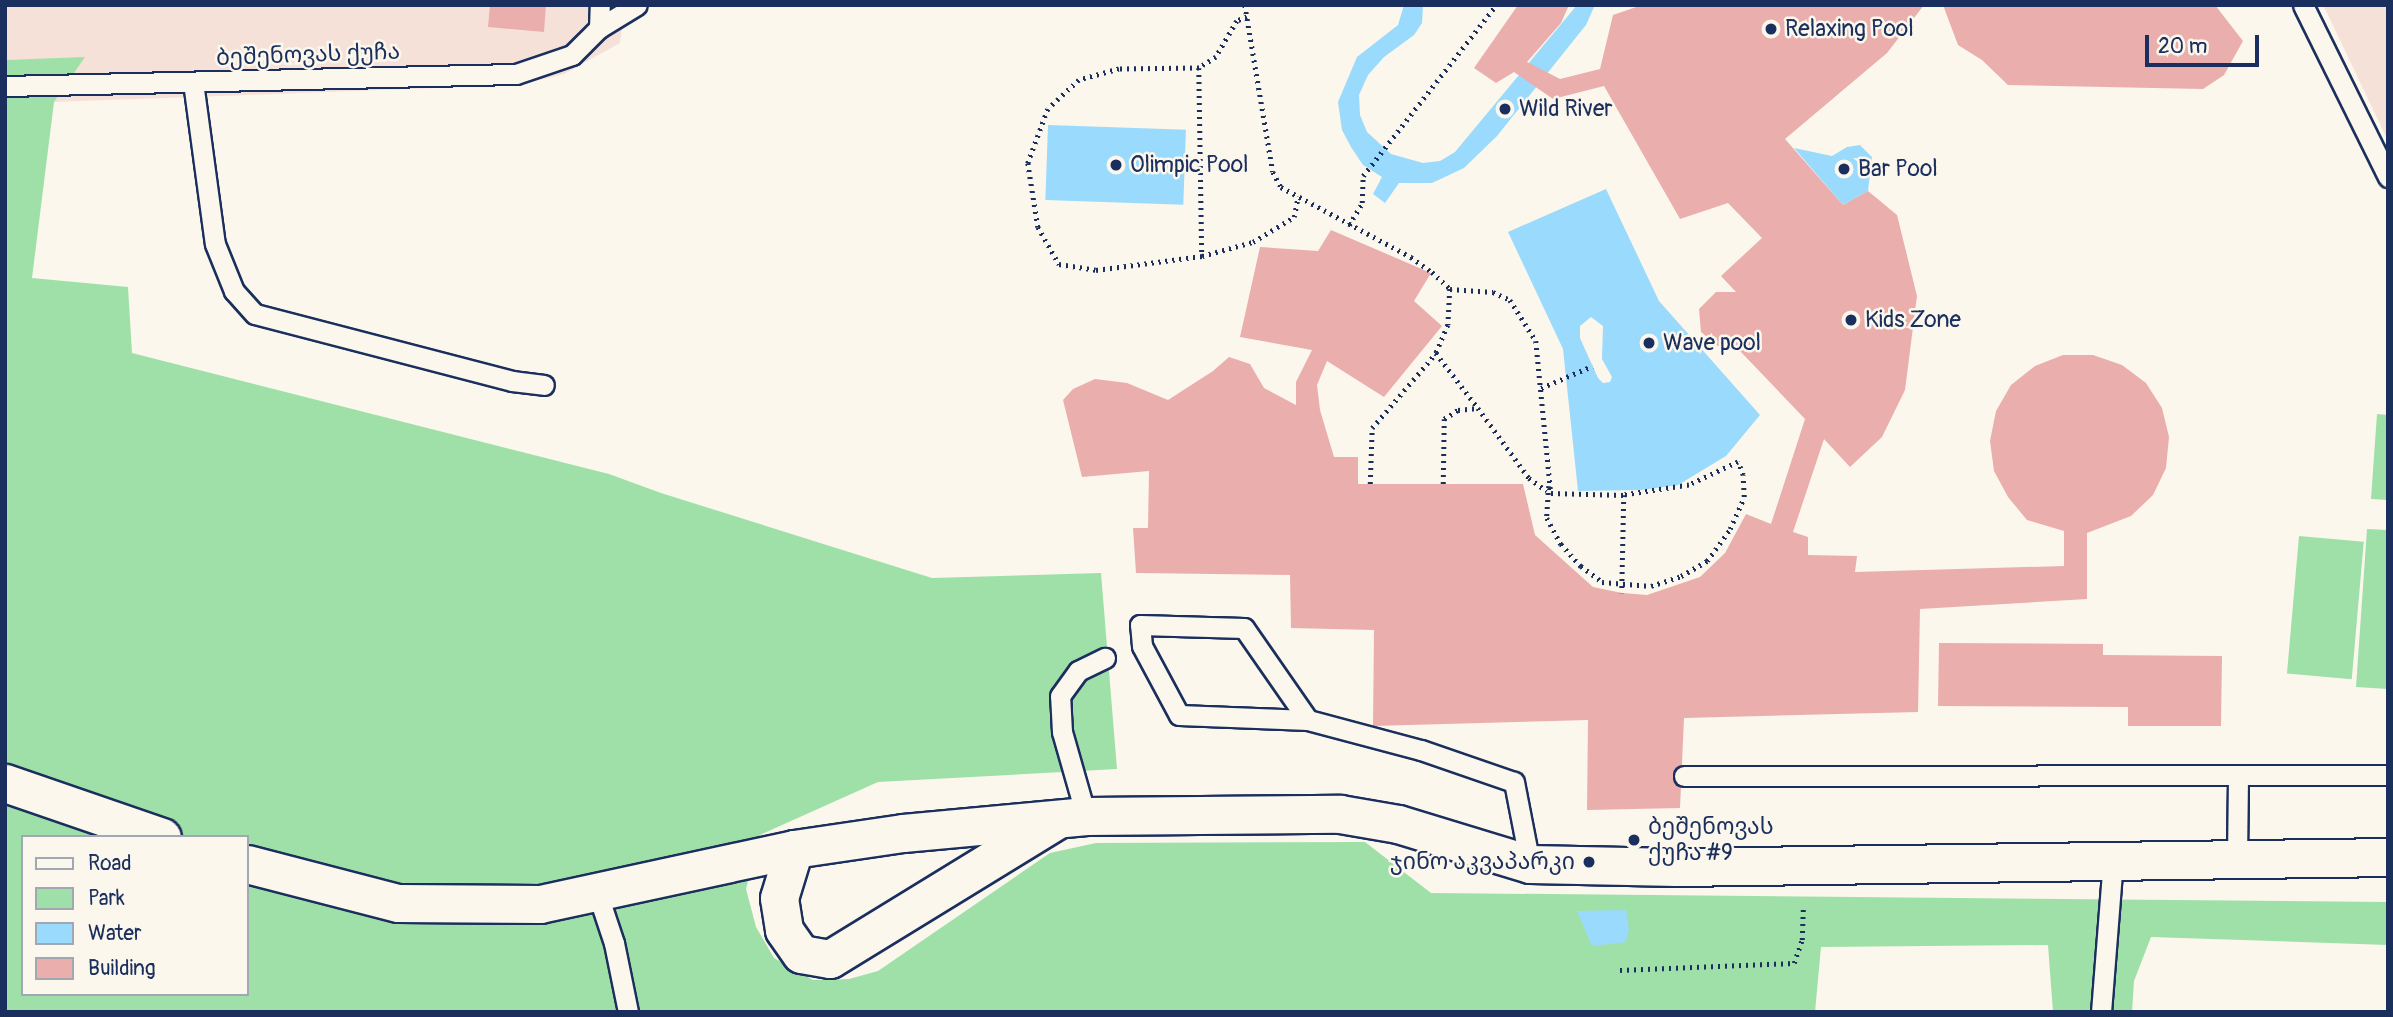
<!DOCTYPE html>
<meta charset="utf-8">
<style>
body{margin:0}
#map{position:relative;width:2393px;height:1017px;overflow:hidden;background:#fbf7ec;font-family:Pangolin,"Noto Sans Georgian",sans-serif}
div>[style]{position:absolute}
.built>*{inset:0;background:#f6e1d9}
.green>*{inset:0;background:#9fe0a9;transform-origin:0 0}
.water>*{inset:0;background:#9adafc;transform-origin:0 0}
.building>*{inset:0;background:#eaaeac}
.path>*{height:4.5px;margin-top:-2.25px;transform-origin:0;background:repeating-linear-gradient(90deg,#1b2f5e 0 2px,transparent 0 7px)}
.roads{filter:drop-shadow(2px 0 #1b2f5e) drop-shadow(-2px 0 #1b2f5e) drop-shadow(0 2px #1b2f5e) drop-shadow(0 -2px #1b2f5e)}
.service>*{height:19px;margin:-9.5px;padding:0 9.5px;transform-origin:9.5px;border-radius:9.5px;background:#fbf7ec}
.minor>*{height:37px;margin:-18.5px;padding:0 18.5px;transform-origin:18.5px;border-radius:18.5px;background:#fbf7ec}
.dots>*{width:19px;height:19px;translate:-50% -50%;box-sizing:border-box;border:4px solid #fbf7ec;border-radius:50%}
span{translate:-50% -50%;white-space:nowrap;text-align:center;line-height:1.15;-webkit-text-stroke:5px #fbf7ec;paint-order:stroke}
.poi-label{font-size:23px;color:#1b2f5e}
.left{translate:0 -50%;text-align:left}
.right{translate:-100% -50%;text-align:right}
.street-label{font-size:23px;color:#1b2f5e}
.frame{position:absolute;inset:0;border:7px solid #1b2f5e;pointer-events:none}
.legend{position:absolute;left:21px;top:835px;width:228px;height:161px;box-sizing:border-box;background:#fbf7ec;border:2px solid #a1a7b3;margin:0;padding:9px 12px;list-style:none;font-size:21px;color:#1b2f5e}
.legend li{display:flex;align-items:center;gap:14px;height:35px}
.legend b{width:35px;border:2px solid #a1a7b3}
.scale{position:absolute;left:2145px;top:35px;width:114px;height:32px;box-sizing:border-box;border:4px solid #1b2f5e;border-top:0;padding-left:9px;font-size:21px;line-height:24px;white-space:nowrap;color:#1b2f5e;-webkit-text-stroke:5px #fbf7ec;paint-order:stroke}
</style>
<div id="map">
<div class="built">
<div style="clip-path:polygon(5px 5px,625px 5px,620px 43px,564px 74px,520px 85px,54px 102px,84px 58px,5px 60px)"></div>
<div style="clip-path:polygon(2323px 5px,2388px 5px,2388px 141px,2328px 15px)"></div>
</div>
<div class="green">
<div style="clip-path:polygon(evenodd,85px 57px,54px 102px,32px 278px,128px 287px,132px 353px,609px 474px,661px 493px,932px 578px,1101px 573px,1117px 769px,878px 782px,760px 835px,746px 889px,756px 927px,774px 958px,813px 980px,849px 979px,878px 971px,1050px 853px,1096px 843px,1365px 842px,1431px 893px,2388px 902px,2388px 945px,2151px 937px,2134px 981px,2132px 1012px,2053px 1012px,2048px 945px,1821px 947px,1815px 1012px,5px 1012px,5px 60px,85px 57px,23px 837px,247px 837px,247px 994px,23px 994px,23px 837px)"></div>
<div style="clip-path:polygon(2377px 414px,2388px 415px,2388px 500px,2371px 499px)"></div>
<div style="clip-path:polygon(2367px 529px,2388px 530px,2388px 689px,2356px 687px)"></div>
<div style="left:2299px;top:536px;width:65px;height:138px;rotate:5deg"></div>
</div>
<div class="water">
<div style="clip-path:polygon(1404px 5px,1423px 5px,1422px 23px,1414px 35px,1384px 57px,1368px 75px,1359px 95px,1360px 115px,1367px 132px,1391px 154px,1423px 163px,1440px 161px,1455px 152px,1577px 5px,1595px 5px,1586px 25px,1497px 136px,1464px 168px,1432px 183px,1399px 183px,1385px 203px,1373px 194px,1382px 177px,1363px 165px,1351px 147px,1342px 130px,1338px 102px,1357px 57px,1398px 25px)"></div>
<div style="left:1048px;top:125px;width:138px;height:75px;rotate:2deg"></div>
<div style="clip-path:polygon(1860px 145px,1872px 157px,1868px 191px,1843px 205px,1794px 148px,1832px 156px,1847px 147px)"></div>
<div style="clip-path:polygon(evenodd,1606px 189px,1659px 301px,1760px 415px,1726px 456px,1678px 485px,1641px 490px,1578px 491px,1563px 349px,1508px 232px,1606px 189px,1591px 317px,1603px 326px,1602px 359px,1612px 377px,1610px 382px,1603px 383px,1598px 378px,1580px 338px,1580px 326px,1591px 317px)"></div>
<div style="clip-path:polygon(1626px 910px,1629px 929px,1626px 942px,1592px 946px,1577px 911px)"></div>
</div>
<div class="building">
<div style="clip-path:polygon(490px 5px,546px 5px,544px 32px,488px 27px)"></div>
<div style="clip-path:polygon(1518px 5px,1569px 5px,1561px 23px,1527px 62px,1560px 79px,1600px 69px,1613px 15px,1642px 5px,1924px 5px,1887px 53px,1785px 139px,1843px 205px,1868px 191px,1897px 215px,1917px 296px,1905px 390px,1882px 437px,1850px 467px,1824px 439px,1793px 532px,1808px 537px,1808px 555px,1857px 556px,1855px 572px,2064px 566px,2064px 531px,2027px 520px,2008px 497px,1994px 471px,1990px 441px,1996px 411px,2011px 385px,2035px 366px,2063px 355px,2093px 355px,2122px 365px,2146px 383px,2162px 408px,2169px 437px,2166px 468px,2153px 495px,2131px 516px,2087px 533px,2087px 599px,1920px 609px,1918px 712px,1684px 718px,1680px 808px,1587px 810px,1588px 720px,1373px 726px,1374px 630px,1291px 628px,1290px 575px,1136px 573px,1133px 528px,1148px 528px,1149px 471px,1082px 477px,1063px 400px,1073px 389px,1095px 379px,1127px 383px,1168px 400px,1213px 371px,1229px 357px,1250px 364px,1264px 388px,1296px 405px,1296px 382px,1312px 350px,1240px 337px,1260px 247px,1318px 251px,1331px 230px,1431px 273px,1414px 301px,1442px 326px,1384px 397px,1327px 361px,1317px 385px,1320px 410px,1334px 457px,1358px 457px,1358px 484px,1523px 484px,1535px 535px,1593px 587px,1622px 593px,1647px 595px,1700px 577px,1725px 553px,1746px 514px,1771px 524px,1805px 419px,1741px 352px,1718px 346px,1701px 332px,1699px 309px,1716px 292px,1736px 292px,1721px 276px,1762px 238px,1728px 203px,1680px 219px,1604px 86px,1553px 99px,1514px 72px,1496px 83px,1474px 68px)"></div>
<div style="clip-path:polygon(1943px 5px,2215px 5px,2243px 41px,2224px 75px,2203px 89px,2008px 85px,1982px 60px,1958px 45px)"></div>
<div style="clip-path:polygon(1939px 643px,2103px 644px,2103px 655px,2222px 656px,2221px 726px,2128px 726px,2128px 707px,1938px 706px)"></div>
</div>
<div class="path">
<div style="left:1245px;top:5px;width:169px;rotate:80.5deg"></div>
<div style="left:1273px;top:172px;width:17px;rotate:62deg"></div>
<div style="left:1281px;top:187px;width:148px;rotate:28.3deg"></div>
<div style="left:1411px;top:257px;width:26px;rotate:36deg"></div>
<div style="left:1432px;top:272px;width:25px;rotate:43deg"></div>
<div style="left:1450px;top:289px;width:43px;rotate:4deg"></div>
<div style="left:1493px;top:292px;width:19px;rotate:25deg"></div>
<div style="left:1510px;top:300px;width:49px;rotate:57.6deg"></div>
<div style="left:1536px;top:341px;width:153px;rotate:84.4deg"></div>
<div style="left:1551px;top:493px;width:73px;rotate:1.6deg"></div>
<div style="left:1624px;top:495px;width:98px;rotate:91.2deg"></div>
<div style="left:1247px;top:17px;width:11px;rotate:158deg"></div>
<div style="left:1237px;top:21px;width:42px;rotate:120.3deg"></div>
<div style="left:1216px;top:57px;width:20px;rotate:147deg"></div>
<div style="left:1199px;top:68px;width:80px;rotate:179.3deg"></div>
<div style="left:1119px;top:69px;width:41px;rotate:164.6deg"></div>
<div style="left:1079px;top:80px;width:42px;rotate:136.9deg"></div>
<div style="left:1048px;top:109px;width:58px;rotate:110.3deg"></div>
<div style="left:1028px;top:163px;width:65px;rotate:81.1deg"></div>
<div style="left:1038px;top:227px;width:43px;rotate:60.4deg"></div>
<div style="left:1059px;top:264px;width:37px;rotate:9deg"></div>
<div style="left:1096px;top:270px;width:107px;rotate:-7.5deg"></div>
<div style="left:1202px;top:256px;width:53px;rotate:-15.4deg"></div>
<div style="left:1253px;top:242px;width:48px;rotate:-31.4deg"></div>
<div style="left:1294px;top:217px;width:21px;rotate:-79deg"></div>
<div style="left:1199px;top:68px;width:188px;rotate:89.1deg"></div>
<div style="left:1349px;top:225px;width:26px;rotate:-59deg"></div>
<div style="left:1362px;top:203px;width:27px;rotate:-88deg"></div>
<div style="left:1363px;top:176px;width:217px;rotate:-52.1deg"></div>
<div style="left:1450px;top:289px;width:36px;rotate:93deg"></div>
<div style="left:1448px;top:325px;width:30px;rotate:113deg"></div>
<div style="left:1436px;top:353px;width:69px;rotate:52.6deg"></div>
<div style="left:1541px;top:388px;width:56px;rotate:-23.3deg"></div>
<div style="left:1370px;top:484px;width:56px;rotate:-88deg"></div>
<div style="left:1372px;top:428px;width:99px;rotate:-49.5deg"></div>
<div style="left:1443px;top:484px;width:65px;rotate:-89.1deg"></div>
<div style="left:1444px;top:419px;width:17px;rotate:-33deg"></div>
<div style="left:1458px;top:410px;width:20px;rotate:-6deg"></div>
<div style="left:1478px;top:408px;width:87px;rotate:53.9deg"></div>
<div style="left:1529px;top:478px;width:22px;rotate:36deg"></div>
<div style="left:1549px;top:486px;width:32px;rotate:94deg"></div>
<div style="left:1547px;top:518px;width:30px;rotate:62deg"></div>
<div style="left:1561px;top:544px;width:30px;rotate:48deg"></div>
<div style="left:1581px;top:566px;width:26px;rotate:37deg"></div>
<div style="left:1602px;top:582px;width:49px;rotate:4.7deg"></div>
<div style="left:1651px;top:586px;width:32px;rotate:-18deg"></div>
<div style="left:1681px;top:576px;width:30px;rotate:-30deg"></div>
<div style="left:1707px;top:561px;width:39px;rotate:-54deg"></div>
<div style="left:1730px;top:529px;width:35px;rotate:-66deg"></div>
<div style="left:1744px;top:497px;width:22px;rotate:-93deg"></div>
<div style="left:1743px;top:475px;width:14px;rotate:-111deg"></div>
<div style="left:1738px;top:462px;width:54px;rotate:154.9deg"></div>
<div style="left:1689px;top:485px;width:66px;rotate:171.3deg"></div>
<div style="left:1620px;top:970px;width:174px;rotate:-2.3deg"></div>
<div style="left:1794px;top:963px;width:24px;rotate:-71deg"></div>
<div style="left:1802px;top:940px;width:32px;rotate:-88deg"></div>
</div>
<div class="roads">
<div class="service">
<div style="left:2303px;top:5px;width:192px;rotate:63.7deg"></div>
<div style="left:599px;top:28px;width:23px;rotate:-88deg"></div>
<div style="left:193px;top:82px;width:163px;rotate:82.3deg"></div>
<div style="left:215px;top:244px;width:51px;rotate:68deg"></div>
<div style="left:234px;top:291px;width:31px;rotate:48deg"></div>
<div style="left:255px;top:314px;width:266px;rotate:14.6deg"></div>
<div style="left:512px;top:381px;width:32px;rotate:7deg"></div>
<div style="left:5px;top:86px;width:511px;rotate:-1.35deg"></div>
<div style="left:516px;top:74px;width:59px;rotate:-18.7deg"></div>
<div style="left:572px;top:55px;width:38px;rotate:-45deg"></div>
<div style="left:599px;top:28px;width:44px;rotate:-31.2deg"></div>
<div style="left:1308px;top:720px;width:129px;rotate:-177.8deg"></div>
<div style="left:1179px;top:715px;width:78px;rotate:-118.2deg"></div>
<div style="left:1142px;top:646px;width:21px;rotate:-95deg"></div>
<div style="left:1140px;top:625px;width:104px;rotate:1.7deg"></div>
<div style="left:1244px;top:628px;width:112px;rotate:55.2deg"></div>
<div style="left:1308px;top:720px;width:117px;rotate:14.9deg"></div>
<div style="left:1421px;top:750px;width:98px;rotate:19deg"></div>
<div style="left:1514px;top:782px;width:84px;rotate:79deg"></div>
<div style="left:1684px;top:776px;width:704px;rotate:-0.08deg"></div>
<div style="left:1086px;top:816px;width:87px;rotate:-105.9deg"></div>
<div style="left:1062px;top:732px;width:36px;rotate:-93deg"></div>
<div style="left:1060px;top:696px;width:31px;rotate:-54deg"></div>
<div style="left:1078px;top:671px;width:30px;rotate:-26deg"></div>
<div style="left:2237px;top:859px;width:84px;rotate:-89.3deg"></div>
<div style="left:597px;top:892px;width:54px;rotate:71.6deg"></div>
<div style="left:614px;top:943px;width:70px;rotate:78.5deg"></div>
<div style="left:2101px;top:1012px;width:152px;rotate:-85.5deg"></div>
</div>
<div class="minor">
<div style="left:5px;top:783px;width:166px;rotate:19deg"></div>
<div style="left:794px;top:849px;width:51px;rotate:107deg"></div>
<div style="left:779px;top:898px;width:32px;rotate:81deg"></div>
<div style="left:784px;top:930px;width:29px;rotate:55deg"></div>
<div style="left:801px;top:954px;width:29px;rotate:10deg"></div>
<div style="left:830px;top:959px;width:263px;rotate:-31.5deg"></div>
<div style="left:247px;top:864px;width:156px;rotate:14.5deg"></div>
<div style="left:398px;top:903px;width:142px;rotate:0.4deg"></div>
<div style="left:540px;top:904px;width:260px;rotate:-12.2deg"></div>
<div style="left:794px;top:849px;width:110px;rotate:-8.4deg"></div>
<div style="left:903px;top:833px;width:184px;rotate:-5.3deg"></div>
<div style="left:1086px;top:816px;width:254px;rotate:-0.5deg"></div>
<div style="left:1340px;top:814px;width:59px;rotate:9.8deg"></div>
<div style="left:1398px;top:824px;width:138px;rotate:16.9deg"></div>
<div style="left:1530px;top:864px;width:146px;rotate:1.2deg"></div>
<div style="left:1676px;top:867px;width:712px;rotate:-0.8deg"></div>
</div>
</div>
<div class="dots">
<div style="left:1771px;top:29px;background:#1b2f5e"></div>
<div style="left:1505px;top:109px;background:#1b2f5e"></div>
<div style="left:1116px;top:165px;background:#1b2f5e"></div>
<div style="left:1844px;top:169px;background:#1b2f5e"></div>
<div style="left:1851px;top:320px;background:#1b2f5e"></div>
<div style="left:1649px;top:343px;background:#1b2f5e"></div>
<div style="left:1634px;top:840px;background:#1b2f5e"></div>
<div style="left:1589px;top:862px;background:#1b2f5e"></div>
</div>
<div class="poi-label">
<span class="left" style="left:1785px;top:29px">Relaxing Pool</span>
<span class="left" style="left:1519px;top:109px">Wild River</span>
<span class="left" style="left:1130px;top:165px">Olimpic Pool</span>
<span class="left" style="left:1858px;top:169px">Bar Pool</span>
<span class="left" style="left:1865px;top:320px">Kids Zone</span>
<span class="left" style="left:1663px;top:343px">Wave pool</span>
<span class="left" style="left:1648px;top:840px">ბეშენოვას<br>ქუჩა #9</span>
<span class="right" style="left:1575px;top:862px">ჯინო აკვაპარკი</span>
</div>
<div class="street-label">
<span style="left:308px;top:55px;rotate:-2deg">ბეშენოვას ქუჩა</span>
</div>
<div class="frame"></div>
<ul class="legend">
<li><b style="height:9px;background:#fbf7ec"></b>Road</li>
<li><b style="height:19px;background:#9fe0a9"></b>Park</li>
<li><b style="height:19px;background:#9adafc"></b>Water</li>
<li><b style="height:19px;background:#eaaeac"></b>Building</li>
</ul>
<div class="scale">20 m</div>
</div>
